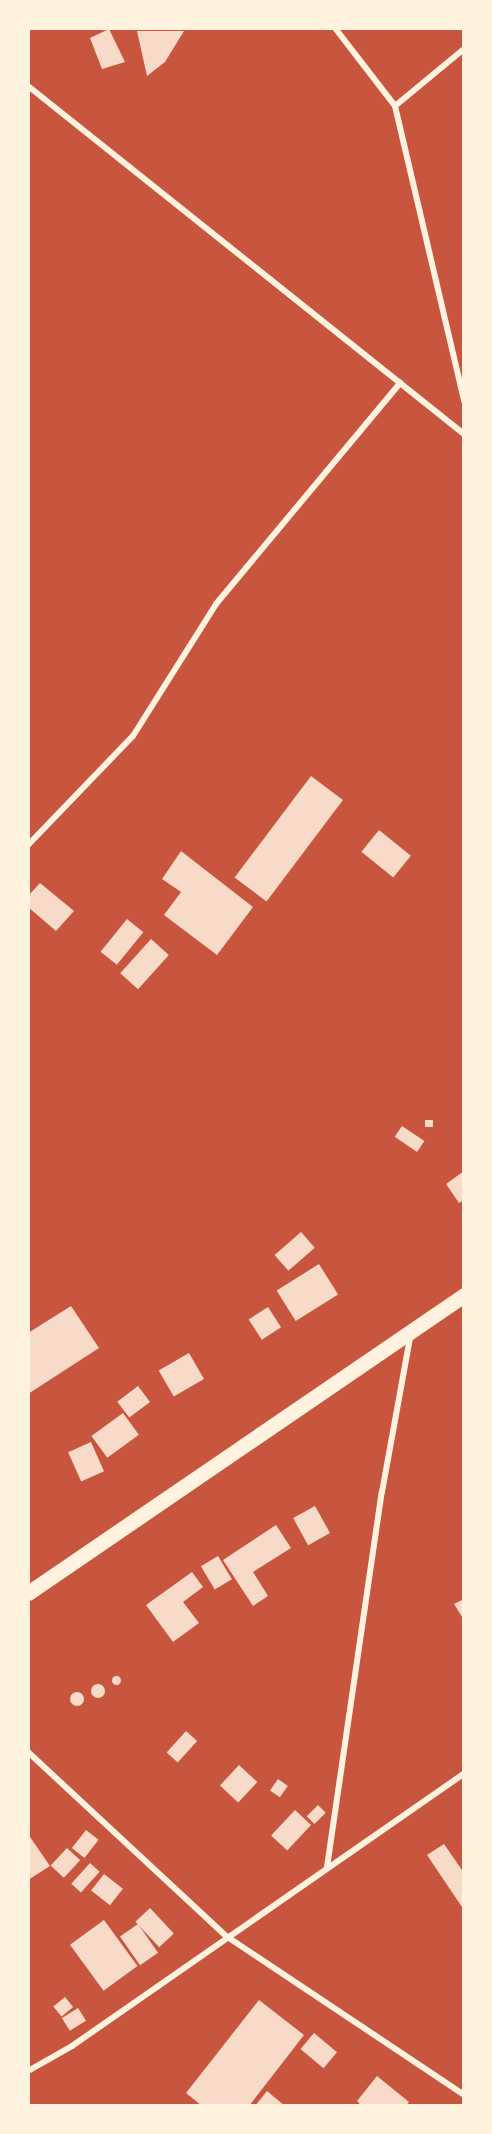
<!DOCTYPE html>
<style>
body{margin:0}
#map{position:relative;width:492px;height:2134px;overflow:hidden;background:#c8553d;font-family:"Golos Text",sans-serif}
div>[style]{position:absolute}
.building>*{inset:0;background:#f7dbc8;transform-origin:0 0}
.round{border-radius:50%}
.minor>*{height:6px;margin:-3px;padding:0 3px;transform-origin:3px;border-radius:3px;background:#fff3e0}
.primary>*{height:15px;margin:-7.5px;padding:0 7.5px;transform-origin:7.5px;border-radius:7.5px;background:#fff3e0}
span{translate:-50% -50%;white-space:nowrap;text-align:center;line-height:1.15;-webkit-text-stroke:6px #fff3e0;paint-order:stroke}
.frame{position:absolute;inset:0;border:30px solid #fff3e0;pointer-events:none}
</style>
<div id="map">
<div class="building">
<div style="clip-path:polygon(109px 29px,125px 62px,102px 69px,90px 38px)"></div>
<div style="clip-path:polygon(137px 31px,184px 31px,165px 62px,147px 76px)"></div>
<div style="left:311px;top:776px;width:40px;height:127px;rotate:37deg"></div>
<div style="left:379px;top:830px;width:41px;height:28px;rotate:39deg"></div>
<div style="clip-path:polygon(181px 851px,253px 907px,217px 955px,164px 915px,181px 892px,162px 879px)"></div>
<div style="clip-path:polygon(40px 883px,74px 911px,56px 931px,28px 907px,28px 896px)"></div>
<div style="left:127px;top:919px;width:21px;height:42px;rotate:39deg"></div>
<div style="left:151px;top:939px;width:24px;height:46px;rotate:42deg"></div>
<div style="left:425px;top:1120px;width:8px;height:7px"></div>
<div style="left:402px;top:1126px;width:27px;height:13px;rotate:34deg"></div>
<div style="clip-path:polygon(464px 1171px,464px 1200px,459px 1203px,446px 1184px)"></div>
<div style="left:301px;top:1232px;width:21px;height:35px;rotate:49deg"></div>
<div style="left:319px;top:1264px;width:36px;height:50px;rotate:58deg"></div>
<div style="clip-path:polygon(71px 1306px,99px 1348px,28px 1394px,28px 1333px)"></div>
<div style="left:268px;top:1307px;width:24px;height:23px;rotate:57deg"></div>
<div style="left:189px;top:1353px;width:30px;height:35px;rotate:60deg"></div>
<div style="left:138px;top:1386px;width:20px;height:26px;rotate:53deg"></div>
<div style="left:123px;top:1413px;width:27px;height:39px;rotate:54deg"></div>
<div style="left:91px;top:1442px;width:32px;height:25px;rotate:66deg"></div>
<div style="left:315px;top:1506px;width:31px;height:25px;rotate:61deg"></div>
<div style="clip-path:polygon(276px 1525px,291px 1548px,253px 1572px,268px 1596px,253px 1606px,223px 1560px)"></div>
<div style="left:218px;top:1556px;width:27px;height:20px;rotate:59deg"></div>
<div style="clip-path:polygon(192px 1572px,203px 1587px,183px 1602px,199px 1623px,173px 1642px,146px 1605px)"></div>
<div style="clip-path:polygon(464px 1599px,464px 1620px,454px 1604px)"></div>
<div class="round" style="left:111.5px;top:1675.5px;width:9px;height:9px"></div>
<div class="round" style="left:91px;top:1684px;width:14px;height:14px"></div>
<div class="round" style="left:70px;top:1692px;width:14px;height:14px"></div>
<div style="left:186px;top:1731px;width:15px;height:29px;rotate:42deg"></div>
<div style="left:239px;top:1765px;width:25px;height:28px;rotate:43deg"></div>
<div style="left:278px;top:1779px;width:12px;height:14px;rotate:35deg"></div>
<div style="left:318px;top:1805px;width:11px;height:16px;rotate:45deg"></div>
<div style="left:295px;top:1810px;width:22px;height:35px;rotate:43deg"></div>
<div style="left:86px;top:1830px;width:16px;height:23px;rotate:38deg"></div>
<div style="clip-path:polygon(28px 1834px,50px 1866px,28px 1880px)"></div>
<div style="clip-path:polygon(444px 1844px,464px 1873px,464px 1910px,427px 1855px)"></div>
<div style="left:67px;top:1848px;width:18px;height:24px;rotate:43deg"></div>
<div style="left:90px;top:1863px;width:13px;height:28px;rotate:42deg"></div>
<div style="left:104px;top:1874px;width:24px;height:21px;rotate:38deg"></div>
<div style="left:150px;top:1908px;width:35px;height:20px;rotate:47deg"></div>
<div style="left:104px;top:1920px;width:57px;height:42px;rotate:54deg"></div>
<div style="left:138px;top:1924px;width:35px;height:22px;rotate:55deg"></div>
<div style="left:65px;top:1997px;width:13px;height:15px;rotate:51deg"></div>
<div style="clip-path:polygon(259px 2000px,304px 2035px,249px 2106px,202px 2106px,186px 2093px)"></div>
<div style="left:78px;top:2008px;width:15px;height:19px;rotate:58deg"></div>
<div style="left:314px;top:2033px;width:30px;height:21px;rotate:40deg"></div>
<div style="clip-path:polygon(377px 2076px,409px 2102px,406px 2106px,362px 2106px,357px 2101px)"></div>
<div style="clip-path:polygon(267px 2091px,285px 2106px,255px 2106px)"></div>
</div>
<div class="minor">
<div style="left:335px;top:28px;width:98px;rotate:52.4deg"></div>
<div style="left:395px;top:106px;width:303px;rotate:76.8deg"></div>
<div style="left:28px;top:86px;width:558px;rotate:38.6deg"></div>
<div style="left:395px;top:106px;width:89px;rotate:-39.6deg"></div>
<div style="left:28px;top:845px;width:151px;rotate:-46.1deg"></div>
<div style="left:133px;top:736px;width:156px;rotate:-57.8deg"></div>
<div style="left:216px;top:604px;width:288px;rotate:-50.2deg"></div>
<div style="left:28px;top:1752px;width:270px;rotate:42.9deg"></div>
<div style="left:226px;top:1936px;width:286px;rotate:33.7deg"></div>
<div style="left:327px;top:1867px;width:379px;rotate:-81.7deg"></div>
<div style="left:382px;top:1492px;width:162px;rotate:-79.7deg"></div>
<div style="left:28px;top:2071px;width:51px;rotate:-29.6deg"></div>
<div style="left:72px;top:2046px;width:477px;rotate:-34.8deg"></div>
</div>
<div class="primary">
<div style="left:28px;top:1593px;width:528px;rotate:-34.35deg"></div>
</div>
<div class="frame"></div>
</div>
